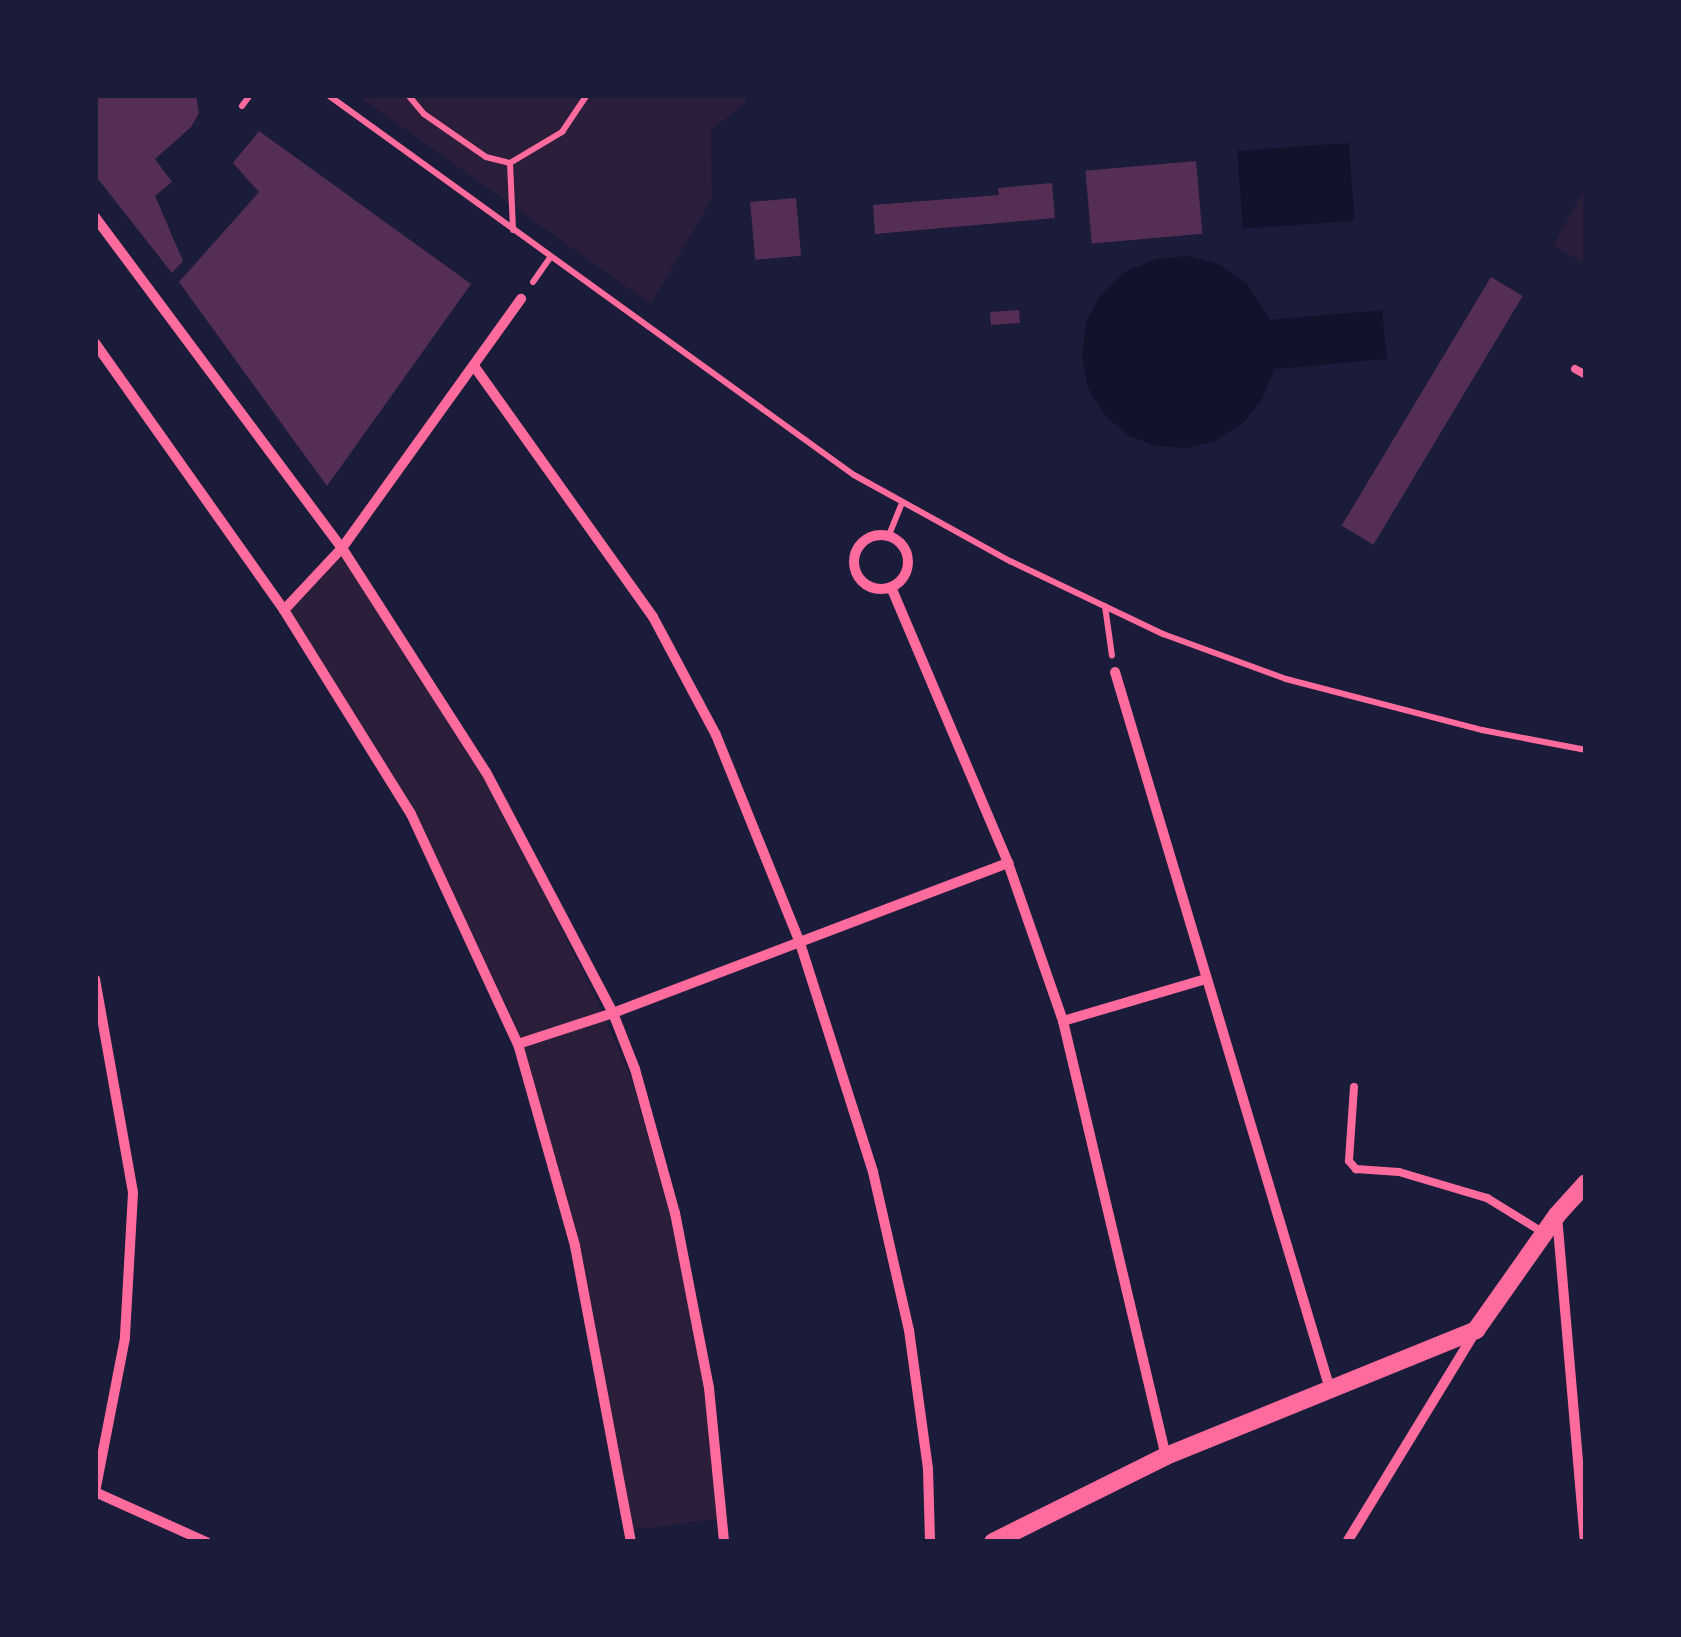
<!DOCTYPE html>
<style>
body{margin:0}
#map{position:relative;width:1681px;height:1637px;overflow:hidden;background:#1b1b3a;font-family:Merriweather,serif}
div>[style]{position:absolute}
.green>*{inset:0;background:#2a1e3b}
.water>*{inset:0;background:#12122b;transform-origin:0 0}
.building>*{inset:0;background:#542f53;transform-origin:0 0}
.path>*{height:6px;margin:-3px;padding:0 3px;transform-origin:3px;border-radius:3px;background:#ff6b9d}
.service>*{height:8px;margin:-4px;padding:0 4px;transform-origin:4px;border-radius:4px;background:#ff6b9d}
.minor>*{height:10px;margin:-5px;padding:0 5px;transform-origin:5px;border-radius:5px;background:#ff6b9d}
.minor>.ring{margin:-5px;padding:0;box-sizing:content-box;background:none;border:10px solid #ff6b9d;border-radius:50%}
.tertiary>*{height:18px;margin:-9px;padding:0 9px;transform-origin:9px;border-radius:9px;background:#ff6b9d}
span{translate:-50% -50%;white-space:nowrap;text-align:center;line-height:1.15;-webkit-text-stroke:9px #1b1b3a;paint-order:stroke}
.frame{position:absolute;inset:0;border:98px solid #1b1b3a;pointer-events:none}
</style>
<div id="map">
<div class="green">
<div style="clip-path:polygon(357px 95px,748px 95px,744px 104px,711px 130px,712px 198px,651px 304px)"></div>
<div style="clip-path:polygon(1586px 187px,1586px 265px,1553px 245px)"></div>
<div style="clip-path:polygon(342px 554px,485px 778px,591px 987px,632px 1079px,669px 1212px,705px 1390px,717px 1519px,632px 1530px,549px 1140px,512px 1017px,413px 810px,289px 610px)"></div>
</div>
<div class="water">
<div style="left:1349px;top:143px;width:78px;height:112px;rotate:86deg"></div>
<div style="clip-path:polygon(1188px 256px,1220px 265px,1247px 284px,1270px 320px,1382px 310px,1387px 359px,1274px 369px,1262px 400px,1242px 424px,1216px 441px,1186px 448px,1156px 446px,1127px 435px,1104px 414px,1088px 388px,1082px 356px,1086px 323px,1101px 294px,1125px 272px,1156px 259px)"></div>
</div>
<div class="building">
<div style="clip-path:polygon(95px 95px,196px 95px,199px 113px,191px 127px,155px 159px,172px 182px,155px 196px,183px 261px,172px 273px,95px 175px)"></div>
<div style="clip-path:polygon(259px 131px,471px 284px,327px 486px,179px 282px,259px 192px,233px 163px)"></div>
<div style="left:1196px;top:161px;width:73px;height:111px;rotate:85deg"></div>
<div style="clip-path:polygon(1052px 183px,1055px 218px,875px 234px,873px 205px,999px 195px,998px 188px)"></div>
<div style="left:796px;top:198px;width:58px;height:46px;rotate:85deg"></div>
<div style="left:1491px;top:277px;width:37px;height:290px;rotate:31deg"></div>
<div style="left:1019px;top:310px;width:13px;height:29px;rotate:86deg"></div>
</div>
<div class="path">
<div style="left:328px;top:95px;width:649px;rotate:35.85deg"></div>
<div style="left:854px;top:475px;width:178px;rotate:28.9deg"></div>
<div style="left:1010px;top:561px;width:170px;rotate:25.5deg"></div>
<div style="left:1163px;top:634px;width:131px;rotate:20.1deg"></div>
<div style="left:1286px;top:679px;width:203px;rotate:14.6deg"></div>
<div style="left:1482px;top:730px;width:106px;rotate:10.9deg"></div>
<div style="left:408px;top:95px;width:25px;rotate:50deg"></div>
<div style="left:424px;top:114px;width:75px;rotate:34.7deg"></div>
<div style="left:486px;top:157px;width:25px;rotate:14deg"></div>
<div style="left:510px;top:163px;width:61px;rotate:-30.8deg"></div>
<div style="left:562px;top:132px;width:45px;rotate:-56deg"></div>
<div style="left:242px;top:106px;width:14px;rotate:-54deg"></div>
<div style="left:510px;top:163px;width:67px;rotate:87.4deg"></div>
<div style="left:533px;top:282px;width:29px;rotate:-55deg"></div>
<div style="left:889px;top:535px;width:32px;rotate:-68deg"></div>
<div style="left:1105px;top:606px;width:50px;rotate:82deg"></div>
</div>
<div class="service">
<div style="left:1575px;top:369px;width:13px;rotate:29deg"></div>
<div style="left:1354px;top:1087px;width:74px;rotate:93.9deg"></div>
<div style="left:1349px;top:1161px;width:11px;rotate:49deg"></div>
<div style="left:1356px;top:1169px;width:43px;rotate:4deg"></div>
<div style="left:1399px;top:1172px;width:92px;rotate:16.5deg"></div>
<div style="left:1487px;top:1198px;width:67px;rotate:31.6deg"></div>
</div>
<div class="minor">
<div style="left:95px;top:217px;width:413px;rotate:53.3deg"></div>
<div style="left:342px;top:548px;width:266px;rotate:57.3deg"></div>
<div style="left:486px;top:772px;width:272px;rotate:62.2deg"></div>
<div style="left:613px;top:1013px;width:60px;rotate:68.6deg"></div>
<div style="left:635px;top:1069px;width:149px;rotate:74.5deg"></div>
<div style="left:675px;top:1213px;width:178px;rotate:79deg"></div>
<div style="left:709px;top:1388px;width:155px;rotate:84.4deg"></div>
<div style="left:95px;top:343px;width:327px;rotate:54.7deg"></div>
<div style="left:284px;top:610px;width:240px;rotate:58.1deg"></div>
<div style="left:411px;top:814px;width:254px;rotate:65.1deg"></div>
<div style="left:518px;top:1044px;width:210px;rotate:74.2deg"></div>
<div style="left:575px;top:1246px;width:301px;rotate:79.3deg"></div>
<div style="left:474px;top:366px;width:308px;rotate:54.5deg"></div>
<div style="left:653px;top:617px;width:134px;rotate:61.9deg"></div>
<div style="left:716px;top:735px;width:224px;rotate:68deg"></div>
<div style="left:800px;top:943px;width:240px;rotate:72.3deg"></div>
<div style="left:873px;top:1172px;width:162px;rotate:77.2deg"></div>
<div style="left:909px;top:1330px;width:140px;rotate:82.2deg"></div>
<div style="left:928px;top:1469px;width:73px;rotate:88.4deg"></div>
<div class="ring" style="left:854px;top:535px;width:44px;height:44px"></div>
<div style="left:891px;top:587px;width:300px;rotate:67deg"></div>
<div style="left:1008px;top:863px;width:167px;rotate:70.8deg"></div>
<div style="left:1063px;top:1021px;width:447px;rotate:76.7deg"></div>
<div style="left:284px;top:610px;width:85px;rotate:-46.9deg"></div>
<div style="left:342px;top:548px;width:307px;rotate:-54.3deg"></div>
<div style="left:1115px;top:672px;width:749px;rotate:73.31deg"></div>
<div style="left:95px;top:979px;width:217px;rotate:79.9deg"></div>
<div style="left:133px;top:1193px;width:145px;rotate:93.2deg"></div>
<div style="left:125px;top:1338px;width:157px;rotate:101deg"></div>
<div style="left:1063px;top:1021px;width:149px;rotate:-16.4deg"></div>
<div style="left:518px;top:1044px;width:100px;rotate:-18.1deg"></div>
<div style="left:613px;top:1013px;width:423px;rotate:-20.8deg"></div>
<div style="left:1557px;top:1216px;width:327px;rotate:85.1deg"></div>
<div style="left:95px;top:1492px;width:122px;rotate:24.2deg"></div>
<div style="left:1347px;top:1542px;width:244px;rotate:-58.6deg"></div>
</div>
<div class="tertiary">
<div style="left:993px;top:1542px;width:193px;rotate:-26.4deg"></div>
<div style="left:1166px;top:1456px;width:335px;rotate:-22.1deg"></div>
<div style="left:1476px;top:1330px;width:141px;rotate:-54.8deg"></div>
<div style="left:1557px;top:1215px;width:43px;rotate:-47.8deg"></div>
</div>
<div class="frame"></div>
</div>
